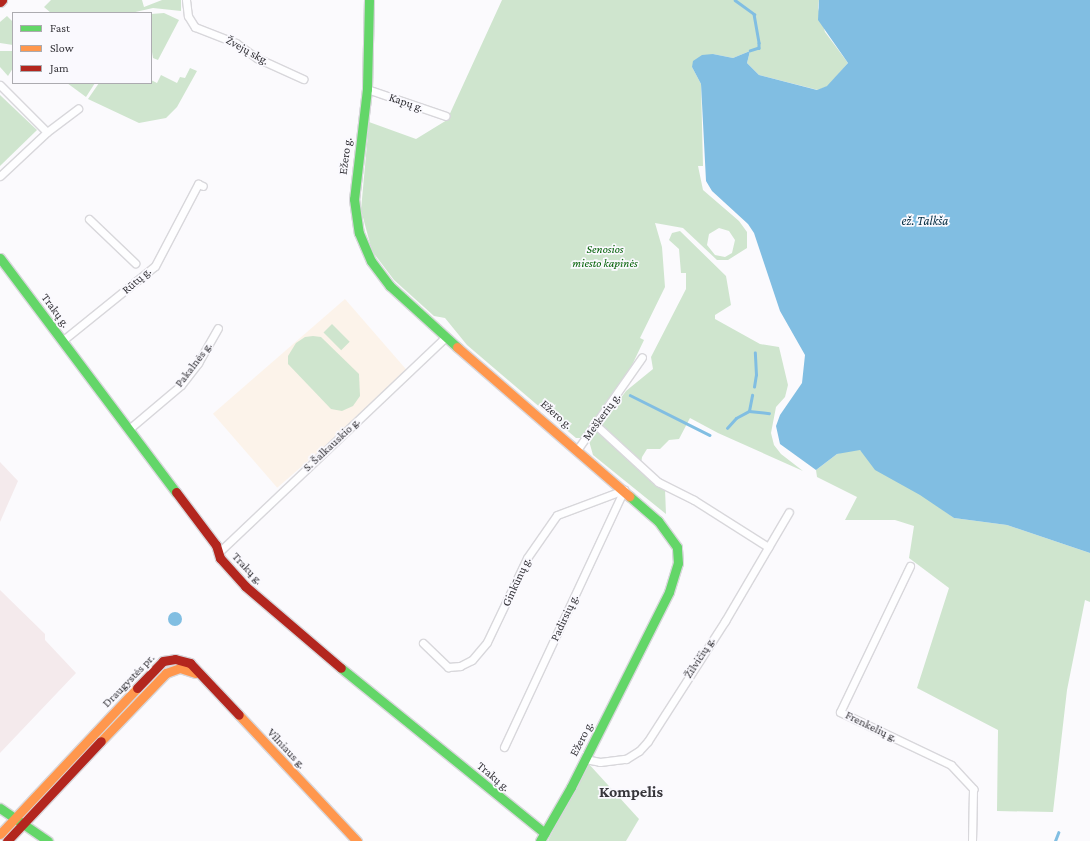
<!DOCTYPE html>
<meta charset="utf-8">
<style>
body{margin:0}
#map{position:relative;width:1090px;height:841px;overflow:hidden;background:#fbfafd;font-family:"Crimson Pro",serif}
div>[style]{position:absolute}
.commercial>*{inset:0;background:#f4eaec}
.education>*{inset:0;background:#fcf3ea;transform-origin:0 0}
.green>*{inset:0;background:#cfe5ce;transform-origin:0 0}
.water>*{inset:0;background:#81bee2}
.round{border-radius:50%}
.stream>*{height:2.5px;margin:-1.25px;padding:0 1.25px;transform-origin:1.25px;border-radius:1.25px;background:#81bee2}
.roads{filter:drop-shadow(1px 0 #d8d7db) drop-shadow(-1px 0 #d8d7db) drop-shadow(0 1px #d8d7db) drop-shadow(0 -1px #d8d7db)}
.street>*{height:7px;margin:-3.5px;padding:0 3.5px;transform-origin:3.5px;border-radius:3.5px;background:#fefeff}
.fast>*{height:9px;margin:-4.5px;padding:0 4.5px;transform-origin:4.5px;border-radius:4.5px;background:#63d668}
.slow>*{height:9px;margin:-4.5px;padding:0 4.5px;transform-origin:4.5px;border-radius:4.5px;background:#ff974d}
.jam>*{height:9px;margin:-4.5px;padding:0 4.5px;transform-origin:4.5px;border-radius:4.5px;background:#b3261e}
span{translate:-50% -50%;white-space:nowrap;text-align:center;line-height:1.15;-webkit-text-stroke:3.5px #faf9fe;paint-order:stroke}
.street-label{font-size:12px;color:#36353a}
.park-label{font-size:12px;color:#015f04;font-style:italic}
.water-label{font-size:13px;color:#062e43;font-style:italic}
.district-label{font-size:16px;color:#36353a;font-weight:700}
.legend{position:absolute;left:12px;top:12px;width:140px;height:72px;box-sizing:border-box;background:#faf9fe;border:1px solid #acabb0;margin:0;padding:5px 7px;list-style:none;font-size:12px;color:#36353a}
.legend li{display:flex;align-items:center;gap:8px;height:20px}
.legend b{width:20px;border:1px solid #acabb0}
</style>
<div id="map">
<div class="commercial">
<div style="clip-path:polygon(0 462px,18px 481px,0 522px)"></div>
<div style="clip-path:polygon(0 590px,45px 634px,45px 640px,76px 673px,0 753px)"></div>
</div>
<div class="education">
<div style="left:345px;top:299px;width:98px;height:175px;rotate:49deg"></div>
</div>
<div class="green">
<div style="clip-path:polygon(51px 0,142px 0,144px 7px,162px 0,181px 0,181px 11px,153px 8px,131px 13px,51px 13px,44px 7px)"></div>
<div style="clip-path:polygon(evenodd,502px 0,819px 0,818px 8px,825px 32px,848px 63px,828px 86px,818px 90px,759px 75px,747px 63px,750px 51px,733px 58px,713px 54px,692px 67px,701px 84px,703px 166px,698px 166px,703px 190px,739px 221px,747px 232px,747px 248px,728px 260px,717px 260px,683px 228px,655px 223px,662px 247px,665px 287px,640px 338px,644px 340px,624px 382px,581px 438px,576px 438px,467px 345px,445px 318px,434px 316px,394px 280px,372px 251px,361px 210px,369px 122px,416px 139px,447px 120px,502px 0,719px 228px,729px 231px,735px 240px,732px 253px,725px 257px,715px 255px,707px 245px,709px 234px,719px 228px)"></div>
<div style="clip-path:polygon(164px 13px,179px 20px,158px 60px,153px 58px,151px 46px,151px 14px)"></div>
<div style="clip-path:polygon(7px 16px,13px 22px,13px 45px,0 43px,0 22px)"></div>
<div style="clip-path:polygon(0 51px,13px 51px,13px 68px,8px 76px,0 67px)"></div>
<div style="clip-path:polygon(190px 68px,197px 71px,177px 107px,166px 118px,139px 123px,88px 99px,99px 83px,151px 83px,151px 80px,157px 83px,161px 75px,177px 83px,180px 77px,185px 78px)"></div>
<div style="clip-path:polygon(67px 83px,95px 83px,86px 97px)"></div>
<div style="clip-path:polygon(0 95px,37px 130px,0 166px)"></div>
<div style="clip-path:polygon(680px 231px,726px 276px,731px 305px,715px 315px,715px 319px,760px 344px,779px 347px,788px 385px,785px 397px,776px 407px,771px 433px,774px 445px,781px 454px,803px 471px,718px 433px,690px 418px,679px 439px,669px 440px,660px 449px,647px 449px,642px 457px,641px 465px,665px 489px,666px 514px,593px 455px,589px 441px,626px 391px,653px 369px,651px 357px,686px 289px,686px 273px,681px 273px,679px 249px,669px 240px,672px 233px)"></div>
<div style="left:332px;top:324px;width:25px;height:12px;rotate:45deg"></div>
<div style="clip-path:polygon(313px 336px,321px 337px,359px 374px,360px 396px,353px 406px,342px 411px,331px 409px,288px 364px,288px 356px,296px 343px,305px 337px)"></div>
<div style="clip-path:polygon(849px 450px,860px 450px,954px 518px,1007px 525px,1090px 553px,1090px 602px,1085px 600px,1067px 690px,1053px 812px,997px 811px,998px 730px,917px 688px,949px 588px,909px 558px,914px 526px,895px 520px,845px 520px,857px 497px,817px 477px,816px 470px,837px 454px)"></div>
<div style="clip-path:polygon(587px 762px,639px 819px,626px 841px,548px 841px)"></div>
</div>
<div class="water">
<div style="clip-path:polygon(819px 0,1090px 0,1090px 553px,1007px 525px,954px 518px,920px 495px,875px 470px,860px 450px,837px 454px,816px 470px,780px 444px,776px 426px,780px 415px,802px 383px,805px 355px,780px 311px,754px 233px,748px 224px,712px 191px,706px 181px,701px 84px,692px 67px,693px 61px,702px 55px,713px 54px,733px 58px,750px 51px,747px 63px,759px 75px,817px 90px,827px 86px,848px 63px,818px 20px)"></div>
<div class="round" style="left:168px;top:612px;width:14px;height:14px"></div>
</div>
<div class="stream">
<div style="left:735px;top:0;width:24px;rotate:36deg"></div>
<div style="left:754px;top:14px;width:29px;rotate:80deg"></div>
<div style="left:759px;top:43px;width:5px;rotate:90deg"></div>
<div style="left:759px;top:48px;width:9px;rotate:162deg"></div>
<div style="left:754px;top:387px;width:12px;rotate:-81deg"></div>
<div style="left:756px;top:375px;width:22px;rotate:-93deg"></div>
<div style="left:630px;top:395px;width:89px;rotate:26.6deg"></div>
<div style="left:749px;top:411px;width:16px;rotate:-79deg"></div>
<div style="left:727px;top:428px;width:13px;rotate:-48deg"></div>
<div style="left:736px;top:418px;width:15px;rotate:-28deg"></div>
<div style="left:749px;top:411px;width:20px;rotate:6deg"></div>
<div style="left:1055px;top:841px;width:9px;rotate:-69deg"></div>
</div>
<div class="roads">
<div class="street">
<div style="left:186px;top:0;width:16px;rotate:83deg"></div>
<div style="left:188px;top:16px;width:13px;rotate:58deg"></div>
<div style="left:195px;top:27px;width:44px;rotate:21.3deg"></div>
<div style="left:236px;top:43px;width:26px;rotate:36deg"></div>
<div style="left:257px;top:58px;width:51px;rotate:24.5deg"></div>
<div style="left:0;top:85px;width:66px;rotate:45deg"></div>
<div style="left:367px;top:89px;width:83px;rotate:18.9deg"></div>
<div style="left:0;top:176px;width:64px;rotate:-43.1deg"></div>
<div style="left:47px;top:132px;width:39px;rotate:-37deg"></div>
<div style="left:89px;top:219px;width:64px;rotate:43.7deg"></div>
<div style="left:62px;top:341px;width:119px;rotate:-38.9deg"></div>
<div style="left:155px;top:266px;width:93px;rotate:-62.3deg"></div>
<div style="left:198px;top:184px;width:5px;rotate:22deg"></div>
<div style="left:597px;top:426px;width:83px;rotate:42.6deg"></div>
<div style="left:658px;top:482px;width:40px;rotate:26.6deg"></div>
<div style="left:694px;top:500px;width:88px;rotate:32.4deg"></div>
<div style="left:129px;top:429px;width:68px;rotate:-40.2deg"></div>
<div style="left:181px;top:385px;width:28px;rotate:-52deg"></div>
<div style="left:198px;top:363px;width:40px;rotate:-60.3deg"></div>
<div style="left:577px;top:450px;width:113px;rotate:-55deg"></div>
<div style="left:218px;top:553px;width:314px;rotate:-43.5deg"></div>
<div style="left:910px;top:566px;width:162px;rotate:115.6deg"></div>
<div style="left:840px;top:712px;width:123px;rotate:25.5deg"></div>
<div style="left:951px;top:765px;width:33px;rotate:47deg"></div>
<div style="left:973px;top:789px;width:52px;rotate:91.1deg"></div>
<div style="left:423px;top:643px;width:35px;rotate:44deg"></div>
<div style="left:448px;top:667px;width:12px;rotate:-5deg"></div>
<div style="left:460px;top:666px;width:13px;rotate:-27deg"></div>
<div style="left:472px;top:660px;width:23px;rotate:-50deg"></div>
<div style="left:487px;top:642px;width:93px;rotate:-64.5deg"></div>
<div style="left:527px;top:558px;width:52px;rotate:-55.1deg"></div>
<div style="left:557px;top:515px;width:72px;rotate:-20.5deg"></div>
<div style="left:504px;top:747px;width:284px;rotate:-65deg"></div>
<div style="left:585px;top:759px;width:15px;rotate:11deg"></div>
<div style="left:600px;top:762px;width:26px;rotate:-7deg"></div>
<div style="left:626px;top:759px;width:15px;rotate:-32deg"></div>
<div style="left:639px;top:751px;width:13px;rotate:-48deg"></div>
<div style="left:648px;top:741px;width:143px;rotate:-57.3deg"></div>
<div style="left:725px;top:621px;width:126px;rotate:-59.6deg"></div>
</div>
<div class="fast">
<div style="left:369px;top:0;width:89px;rotate:91.3deg"></div>
<div style="left:367px;top:89px;width:111px;rotate:96.7deg"></div>
<div style="left:354px;top:199px;width:34px;rotate:82deg"></div>
<div style="left:359px;top:233px;width:30px;rotate:67deg"></div>
<div style="left:371px;top:261px;width:31px;rotate:53deg"></div>
<div style="left:390px;top:286px;width:91px;rotate:42.3deg"></div>
<div style="left:0;top:258px;width:293px;rotate:53.1deg"></div>
<div style="left:341px;top:668px;width:262px;rotate:39deg"></div>
<div style="left:0;top:808px;width:58px;rotate:34.5deg"></div>
<div style="left:540px;top:841px;width:62px;rotate:-60.1deg"></div>
<div style="left:571px;top:787px;width:218px;rotate:-63.3deg"></div>
<div style="left:669px;top:592px;width:30px;rotate:-73deg"></div>
<div style="left:678px;top:563px;width:16px;rotate:-94deg"></div>
<div style="left:677px;top:547px;width:32px;rotate:-126deg"></div>
<div style="left:658px;top:521px;width:38px;rotate:-139deg"></div>
</div>
<div class="slow">
<div style="left:457px;top:347px;width:228px;rotate:40.9deg"></div>
<div style="left:239px;top:715px;width:173px;rotate:46.9deg"></div>
<div style="left:101px;top:741px;width:94px;rotate:-46.3deg"></div>
<div style="left:166px;top:673px;width:15px;rotate:-20deg"></div>
<div style="left:180px;top:668px;width:16px;rotate:18deg"></div>
<div style="left:0;top:834px;width:200px;rotate:-46.8deg"></div>
</div>
<div class="jam">
<div style="left:0;top:2px;width:3px;rotate:-45deg"></div>
<div style="left:176px;top:492px;width:66px;rotate:53deg"></div>
<div style="left:216px;top:545px;width:14px;rotate:73deg"></div>
<div style="left:220px;top:558px;width:38px;rotate:48deg"></div>
<div style="left:245px;top:586px;width:126px;rotate:40.5deg"></div>
<div style="left:137px;top:688px;width:37px;rotate:-46deg"></div>
<div style="left:163px;top:661px;width:12px;rotate:-9deg"></div>
<div style="left:175px;top:659px;width:16px;rotate:15deg"></div>
<div style="left:190px;top:663px;width:71px;rotate:46.7deg"></div>
<div style="left:7px;top:841px;width:137px;rotate:-46.8deg"></div>
</div>
</div>
<div class="street-label">
<span style="left:247px;top:51px;rotate:29deg">Žvejų skg.</span>
<span style="left:406px;top:103px;rotate:19deg">Kapų g.</span>
<span style="left:346px;top:156px;rotate:-82deg">Ežero g.</span>
<span style="left:137px;top:281px;rotate:-41deg">Rūtų g.</span>
<span style="left:55px;top:311px;rotate:54deg">Trakų g.</span>
<span style="left:194px;top:365px;rotate:-53deg">Pakalnės g.</span>
<span style="left:556px;top:415px;rotate:41deg">Ežero g.</span>
<span style="left:602px;top:417px;rotate:-54deg">Meškerių g.</span>
<span style="left:332px;top:445px;rotate:-43deg">S. Šalkauskio g.</span>
<span style="left:247px;top:569px;rotate:47deg">Trakų g.</span>
<span style="left:517px;top:582px;rotate:-65deg">Ginkūnų g.</span>
<span style="left:565px;top:618px;rotate:-65deg">Padirsių g.</span>
<span style="left:700px;top:658px;rotate:-57deg">Žilvičių g.</span>
<span style="left:129px;top:681px;rotate:-46deg">Draugystės pr.</span>
<span style="left:871px;top:727px;rotate:26deg">Frenkelių g.</span>
<span style="left:582px;top:739px;rotate:-63deg">Ežero g.</span>
<span style="left:286px;top:749px;rotate:47deg">Vilniaus g.</span>
<span style="left:493px;top:777px;rotate:40deg">Trakų g.</span>
</div>
<div class="park-label">
<span style="left:605px;top:257px">Senosios<br>miesto kapinės</span>
</div>
<div class="water-label">
<span style="left:925px;top:221px">ež. Talkša</span>
</div>
<div class="district-label">
<span style="left:631px;top:792px">Kompelis</span>
</div>
<ul class="legend">
<li><b style="height:5px;background:#63d668"></b>Fast</li>
<li><b style="height:5px;background:#ff974d"></b>Slow</li>
<li><b style="height:5px;background:#b3261e"></b>Jam</li>
</ul>
</div>
